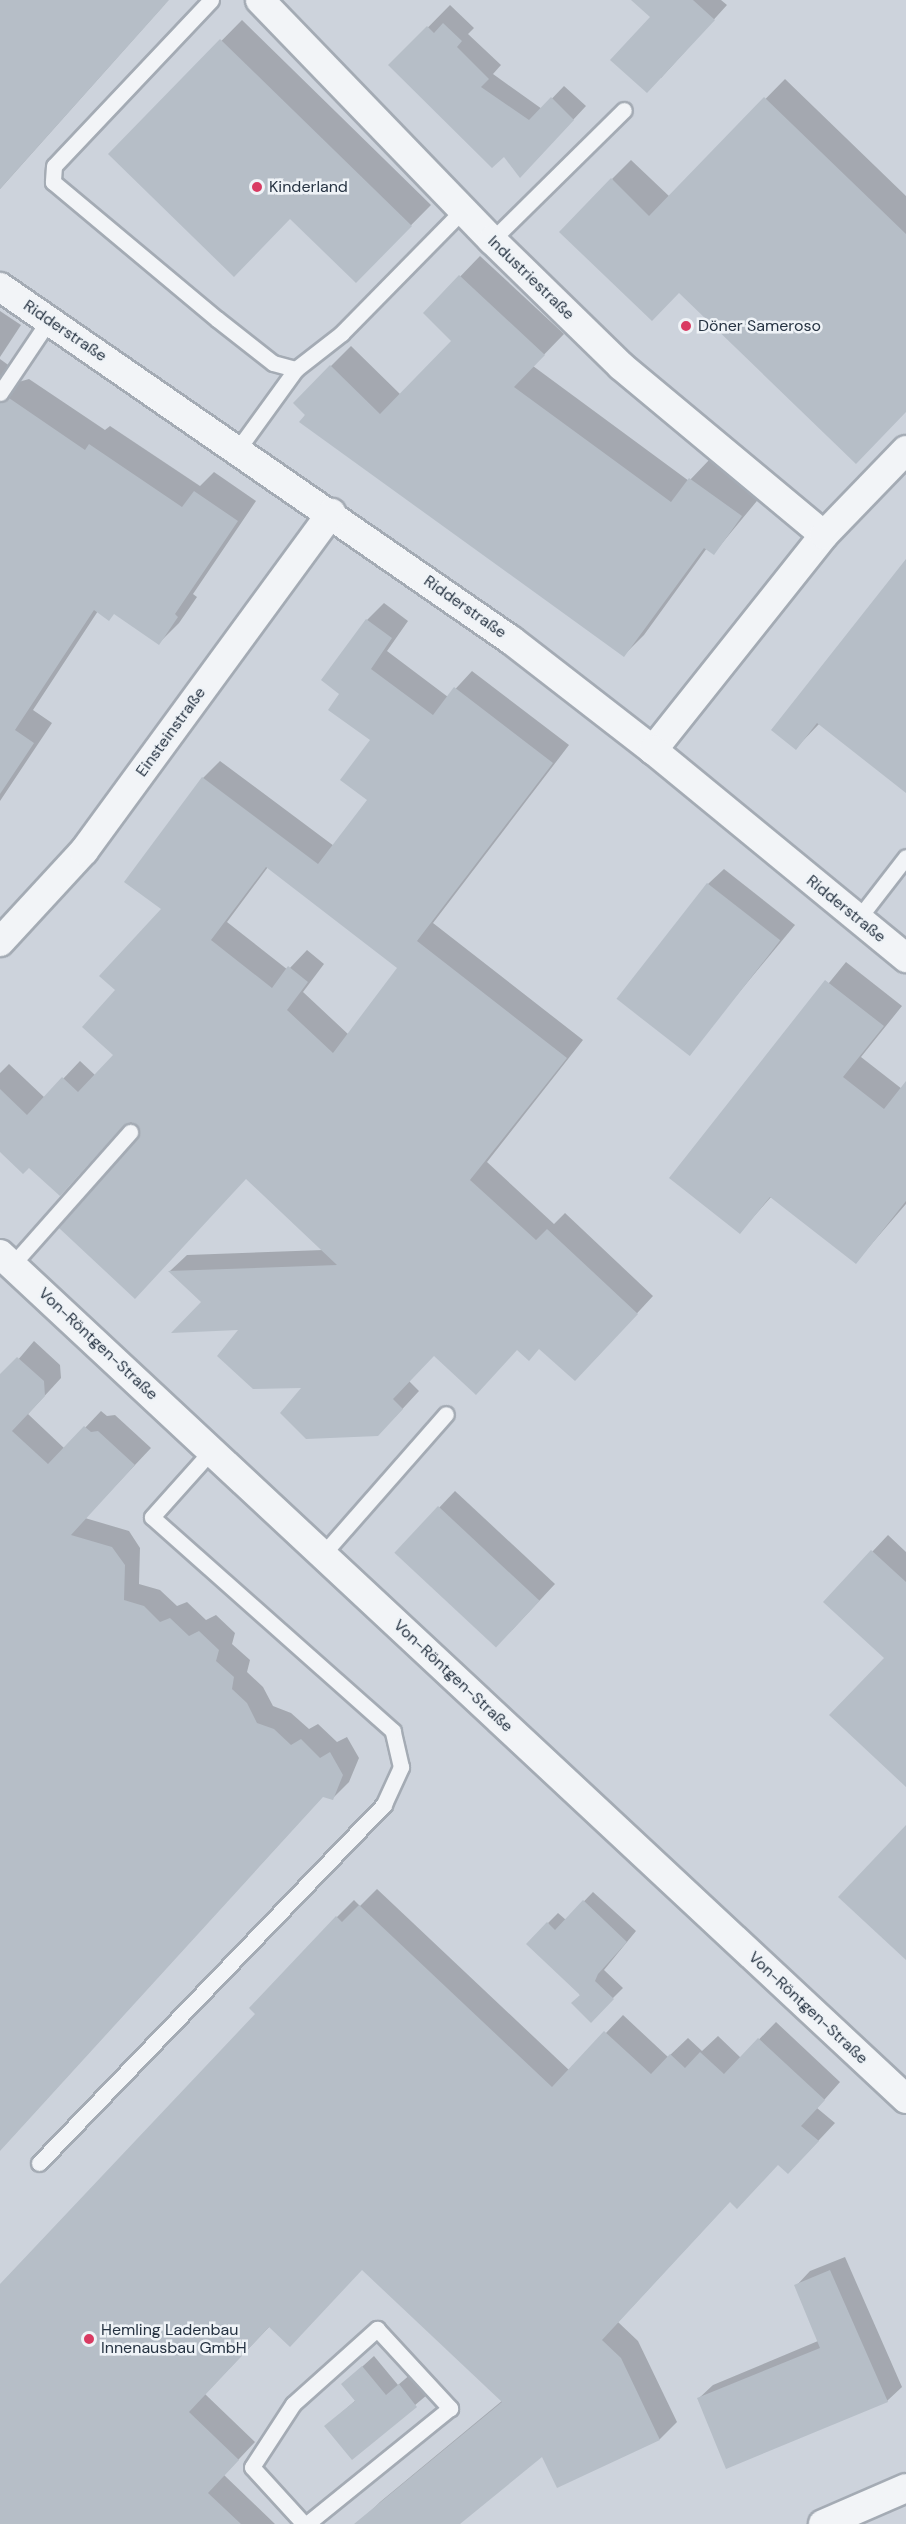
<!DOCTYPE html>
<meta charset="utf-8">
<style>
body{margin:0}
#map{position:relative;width:906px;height:2524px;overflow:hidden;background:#dfe4e9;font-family:"DM Sans",sans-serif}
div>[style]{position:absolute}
.built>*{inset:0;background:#cdd3dc;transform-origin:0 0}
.shadow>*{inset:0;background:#0003}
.building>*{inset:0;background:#b6bec7;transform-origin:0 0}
.roads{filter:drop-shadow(2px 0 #a4abb4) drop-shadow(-2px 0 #a4abb4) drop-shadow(0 2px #a4abb4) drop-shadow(0 -2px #a4abb4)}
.service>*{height:15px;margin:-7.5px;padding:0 7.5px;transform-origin:7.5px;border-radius:7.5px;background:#f2f4f7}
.minor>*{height:28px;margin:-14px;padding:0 14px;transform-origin:14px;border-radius:14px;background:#f2f4f7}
.dots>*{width:16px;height:16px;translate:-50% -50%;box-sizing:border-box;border:3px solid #eff3f7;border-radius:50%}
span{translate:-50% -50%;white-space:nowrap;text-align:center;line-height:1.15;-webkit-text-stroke:5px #eff3f7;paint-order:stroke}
.poi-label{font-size:16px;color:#263342}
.left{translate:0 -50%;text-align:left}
.street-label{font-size:16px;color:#263342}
</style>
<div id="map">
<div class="built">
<div style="left:0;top:0;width:906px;height:2524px"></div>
</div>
<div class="shadow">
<div style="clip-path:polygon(2px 0,160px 0,165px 4px,0 189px)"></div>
<div style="clip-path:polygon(633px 0,721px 0,727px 5px,661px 78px,652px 17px)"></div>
<div style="clip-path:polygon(450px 5px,474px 28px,468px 34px,501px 65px,493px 74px,542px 109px,564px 86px,586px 106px,533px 163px,504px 154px,391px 65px)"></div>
<div style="clip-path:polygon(242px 20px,431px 205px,356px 281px,290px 218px,110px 154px)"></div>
<div style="clip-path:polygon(785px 79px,906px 196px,906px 410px,679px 291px,612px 179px,631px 160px,670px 197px)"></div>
<div style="clip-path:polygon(480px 256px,564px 334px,533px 366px,689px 481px,710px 459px,761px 496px,714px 553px,707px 548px,644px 635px,624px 655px,302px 421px,331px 366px,351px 346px,401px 395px,453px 341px,425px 313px)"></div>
<div style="clip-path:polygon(0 311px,21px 325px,0 357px)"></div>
<div style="clip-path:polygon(0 359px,11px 367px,15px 383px,29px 379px,105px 430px,110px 426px,200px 486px,214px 472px,256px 501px,193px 594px,197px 597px,179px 623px,159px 643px,115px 613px,98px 611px,33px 710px,52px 723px,0 801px)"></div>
<div style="clip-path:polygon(906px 561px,906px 792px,820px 723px,796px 748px)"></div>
<div style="clip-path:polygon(evenodd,384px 603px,408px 621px,387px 651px,448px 697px,472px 671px,569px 745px,433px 923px,583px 1040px,487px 1162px,554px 1224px,565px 1213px,653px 1296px,592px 1362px,540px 1348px,434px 1354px,409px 1381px,419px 1391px,395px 1417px,304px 1386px,241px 1328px,203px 1302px,170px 1271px,187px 1255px,323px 1250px,247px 1178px,139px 1139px,137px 1123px,124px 1124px,29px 1166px,0 1150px,0 1073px,9px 1064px,45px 1098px,80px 1061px,96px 1076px,115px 1055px,117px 990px,164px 908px,203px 778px,220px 761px,334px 846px,369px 800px,372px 739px,341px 694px,367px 620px,384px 603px,268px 867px,400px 968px,349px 1035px,303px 992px,324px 964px,307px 950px,288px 970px,227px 922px,268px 867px)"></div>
<div style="clip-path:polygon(724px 869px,795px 925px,688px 1054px,708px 884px)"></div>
<div style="clip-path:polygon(846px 962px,902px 1006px,861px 1057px,902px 1089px,906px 1084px,906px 1204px,856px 1262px,772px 1196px,740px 1232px,671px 1177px)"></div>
<div style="clip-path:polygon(34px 1341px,60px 1365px,61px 1378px,28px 1414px,65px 1449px,101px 1411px,107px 1416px,115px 1415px,151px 1448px,85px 1518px,129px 1531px,140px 1548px,139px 1584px,160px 1590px,177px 1606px,187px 1602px,206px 1620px,216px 1615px,235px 1633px,232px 1644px,250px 1660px,247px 1672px,263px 1687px,273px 1706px,291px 1713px,309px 1729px,318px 1724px,337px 1742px,347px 1737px,359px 1758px,349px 1782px,333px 1798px,324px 1795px,0 2150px,0 1381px)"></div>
<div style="clip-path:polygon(455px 1491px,555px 1584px,512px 1630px,396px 1553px)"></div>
<div style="clip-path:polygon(888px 1535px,906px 1552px,906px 1760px,886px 1658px,825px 1602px)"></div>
<div style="clip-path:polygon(377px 1889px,570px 2071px,623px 2015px,668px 2057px,688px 2038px,702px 2051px,718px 2036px,741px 2058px,776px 2022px,840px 2082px,817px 2108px,835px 2123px,805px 2155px,779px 2163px,730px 2201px,618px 2322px,638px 2341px,677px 2422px,660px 2439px,543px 2455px,458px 2524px,367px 2524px,363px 2519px,380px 2502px,503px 2400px,363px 2268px,270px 2326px,205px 2394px,255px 2442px,224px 2475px,275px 2524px,0 2524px,0 2287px,257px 2014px,337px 1917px,354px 1900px,360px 1906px)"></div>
<div style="clip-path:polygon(593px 1892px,636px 1931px,604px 1970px,623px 1988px,591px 2020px,548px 1923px,558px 1913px,566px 1920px)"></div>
<div style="clip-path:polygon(845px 2257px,902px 2387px,887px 2401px,698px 2399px,713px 2385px,818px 2341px,796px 2286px,810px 2271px)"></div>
<div style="clip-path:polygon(374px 2356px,398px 2385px,411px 2374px,427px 2395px,352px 2458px,326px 2426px,356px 2400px,343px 2384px)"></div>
</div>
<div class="building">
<div style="clip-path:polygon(0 0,169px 0,0 189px)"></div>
<div style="clip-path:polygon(631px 0,693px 0,715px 20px,647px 93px,610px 60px,650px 17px)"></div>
<div style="clip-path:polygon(443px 23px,462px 41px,457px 47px,489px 79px,481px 87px,529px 120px,551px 97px,574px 120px,520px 178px,504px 157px,492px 168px,388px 65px,427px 26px,434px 33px)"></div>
<div style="clip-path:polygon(220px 39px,412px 226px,356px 283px,290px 219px,234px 277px,108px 154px)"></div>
<div style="clip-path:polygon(764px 97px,906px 234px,906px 412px,856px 464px,679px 293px,652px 321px,559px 232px,611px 178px,649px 216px)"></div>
<div style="clip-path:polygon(459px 275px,545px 355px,514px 387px,671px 502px,689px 478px,742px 516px,714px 555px,704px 548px,624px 657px,299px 422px,305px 415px,293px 403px,330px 365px,380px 414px,451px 341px,423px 313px)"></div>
<div style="clip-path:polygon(9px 398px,85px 450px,89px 444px,182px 507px,194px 491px,238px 521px,175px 614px,178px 617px,159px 645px,114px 614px,109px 621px,94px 610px,15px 730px,34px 743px,0 794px,0 403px)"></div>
<div style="clip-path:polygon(906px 559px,906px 793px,817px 723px,796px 750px,771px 730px)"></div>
<div style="clip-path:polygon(evenodd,366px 619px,392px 638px,371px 669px,433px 715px,454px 687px,553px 763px,417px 941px,567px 1058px,470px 1180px,536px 1240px,547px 1229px,638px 1314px,575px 1381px,539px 1349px,529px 1361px,517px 1350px,476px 1395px,434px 1356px,393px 1399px,403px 1409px,378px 1436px,306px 1439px,280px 1413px,301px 1388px,253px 1389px,217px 1356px,238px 1330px,171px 1333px,201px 1302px,168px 1271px,337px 1265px,246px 1179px,135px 1299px,59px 1228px,137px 1138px,139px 1128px,131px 1122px,123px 1126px,60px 1196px,29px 1168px,23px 1174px,0 1152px,0 1089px,27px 1115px,62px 1077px,78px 1092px,113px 1055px,82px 1027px,115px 990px,99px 976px,161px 909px,124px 882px,202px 777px,318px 864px,367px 800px,340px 780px,370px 740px,328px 710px,339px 694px,321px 680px,366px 619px,266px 867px,397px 968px,333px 1053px,287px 1010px,308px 982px,288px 966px,272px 988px,211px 940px,266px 867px)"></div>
<div style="left:707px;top:883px;width:93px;height:147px;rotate:38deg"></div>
<div style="clip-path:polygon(825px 980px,884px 1026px,843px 1077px,884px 1109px,906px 1081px,906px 1201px,856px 1264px,770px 1197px,740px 1234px,669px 1178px)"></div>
<div style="clip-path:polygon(17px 1357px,44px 1381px,45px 1396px,12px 1431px,48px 1464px,84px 1426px,91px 1432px,98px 1431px,135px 1465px,71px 1535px,112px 1547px,125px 1565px,124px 1600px,144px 1606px,160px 1622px,170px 1618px,189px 1636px,199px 1631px,219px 1650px,216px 1661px,234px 1677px,232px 1689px,247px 1703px,257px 1723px,274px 1729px,291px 1745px,301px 1739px,320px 1758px,330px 1752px,343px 1775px,333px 1800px,323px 1797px,0 2151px,0 1374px)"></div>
<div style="left:438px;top:1506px;width:139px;height:64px;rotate:43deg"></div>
<div style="clip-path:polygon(871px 1550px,906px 1582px,906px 1787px,829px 1715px,884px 1658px,823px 1602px)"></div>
<div style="clip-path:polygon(906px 1825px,906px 1960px,838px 1897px)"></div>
<div style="clip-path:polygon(583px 1900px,627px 1942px,598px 1974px,595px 1981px,614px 1999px,591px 2023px,571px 2003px,580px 1995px,526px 1944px,547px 1922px,555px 1930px)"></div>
<div style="clip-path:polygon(359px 1905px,552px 2087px,604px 2031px,651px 2074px,670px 2054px,685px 2068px,700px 2052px,724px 2074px,758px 2038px,825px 2100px,801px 2126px,819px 2141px,788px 2174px,778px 2165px,737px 2209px,730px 2202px,602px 2340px,621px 2358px,660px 2440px,557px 2488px,542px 2457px,460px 2524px,354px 2524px,502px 2402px,362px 2270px,290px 2347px,269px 2327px,189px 2412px,239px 2460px,208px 2493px,241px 2524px,0 2524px,0 2284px,255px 2014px,249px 2008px,336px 1916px,342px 1922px)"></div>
<div style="clip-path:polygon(830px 2270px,888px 2402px,726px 2469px,697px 2398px,820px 2348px,794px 2285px)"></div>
<div style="clip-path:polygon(362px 2366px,386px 2395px,399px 2384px,417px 2407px,352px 2460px,324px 2426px,355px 2401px,341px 2384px)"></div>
</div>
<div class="roads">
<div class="service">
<div style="left:211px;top:0;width:228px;rotate:133.4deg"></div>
<div style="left:54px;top:166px;width:16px;rotate:94deg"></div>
<div style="left:53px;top:182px;width:214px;rotate:39.9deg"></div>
<div style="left:217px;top:319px;width:71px;rotate:38.2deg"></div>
<div style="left:273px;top:363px;width:24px;rotate:15deg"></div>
<div style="left:296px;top:369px;width:58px;rotate:-38deg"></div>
<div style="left:342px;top:333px;width:173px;rotate:-45.5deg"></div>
<div style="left:492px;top:240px;width:185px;rotate:-44.6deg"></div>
<div style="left:0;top:393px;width:88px;rotate:-56.1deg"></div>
<div style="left:238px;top:449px;width:99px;rotate:-54.1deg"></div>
<div style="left:858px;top:919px;width:78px;rotate:-52.3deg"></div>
<div style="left:12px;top:1265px;width:178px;rotate:-48.4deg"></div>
<div style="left:323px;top:1554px;width:186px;rotate:-48.7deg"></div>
<div style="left:39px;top:2163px;width:498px;rotate:-46.1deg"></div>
<div style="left:384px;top:1804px;width:41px;rotate:-65.3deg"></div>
<div style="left:401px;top:1767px;width:37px;rotate:-103deg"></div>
<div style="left:393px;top:1731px;width:322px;rotate:-138.4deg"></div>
<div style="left:152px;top:1517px;width:90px;rotate:-48.2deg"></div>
<div style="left:304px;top:2524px;width:77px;rotate:-132.4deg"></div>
<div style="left:252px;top:2467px;width:75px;rotate:-56.9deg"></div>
<div style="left:293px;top:2404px;width:113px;rotate:-41.8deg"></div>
<div style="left:377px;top:2329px;width:108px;rotate:47.3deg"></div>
<div style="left:450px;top:2408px;width:184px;rotate:141deg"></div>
</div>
<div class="minor">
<div style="left:260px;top:0;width:334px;rotate:46deg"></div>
<div style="left:492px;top:240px;width:180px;rotate:44.3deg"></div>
<div style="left:621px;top:366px;width:264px;rotate:39.8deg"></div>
<div style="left:824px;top:535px;width:275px;rotate:128.5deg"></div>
<div style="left:0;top:287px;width:621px;rotate:34.64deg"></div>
<div style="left:511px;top:640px;width:180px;rotate:37.8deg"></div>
<div style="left:653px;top:750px;width:328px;rotate:39.4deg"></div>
<div style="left:824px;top:535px;width:118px;rotate:-46deg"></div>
<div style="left:0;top:942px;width:124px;rotate:-47.3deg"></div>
<div style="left:84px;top:851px;width:419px;rotate:-53.8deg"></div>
<div style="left:0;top:1254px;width:1239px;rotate:43deg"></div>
<div style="left:823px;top:2524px;width:90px;rotate:-23.4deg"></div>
</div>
</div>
<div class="dots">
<div style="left:257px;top:187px;background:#d93a62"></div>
<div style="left:686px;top:326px;background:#d93a62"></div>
<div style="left:89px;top:2339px;background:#d93a62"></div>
</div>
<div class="poi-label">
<span class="left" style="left:269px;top:187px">Kinderland</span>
<span class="left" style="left:698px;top:326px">Döner Sameroso</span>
<span class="left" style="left:101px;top:2339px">Hemling Ladenbau<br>Innenausbau GmbH</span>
</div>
<div class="street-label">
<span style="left:531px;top:278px;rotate:44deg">Industriestraße</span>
<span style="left:65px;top:331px;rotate:34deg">Ridderstraße</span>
<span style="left:465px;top:607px;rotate:35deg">Ridderstraße</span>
<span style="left:171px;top:732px;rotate:-54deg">Einsteinstraße</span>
<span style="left:846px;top:909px;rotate:39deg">Ridderstraße</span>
<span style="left:98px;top:1344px;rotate:43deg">Von-Röntgen-Straße</span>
<span style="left:453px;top:1676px;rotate:43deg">Von-Röntgen-Straße</span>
<span style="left:808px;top:2008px;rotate:43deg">Von-Röntgen-Straße</span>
</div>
</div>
